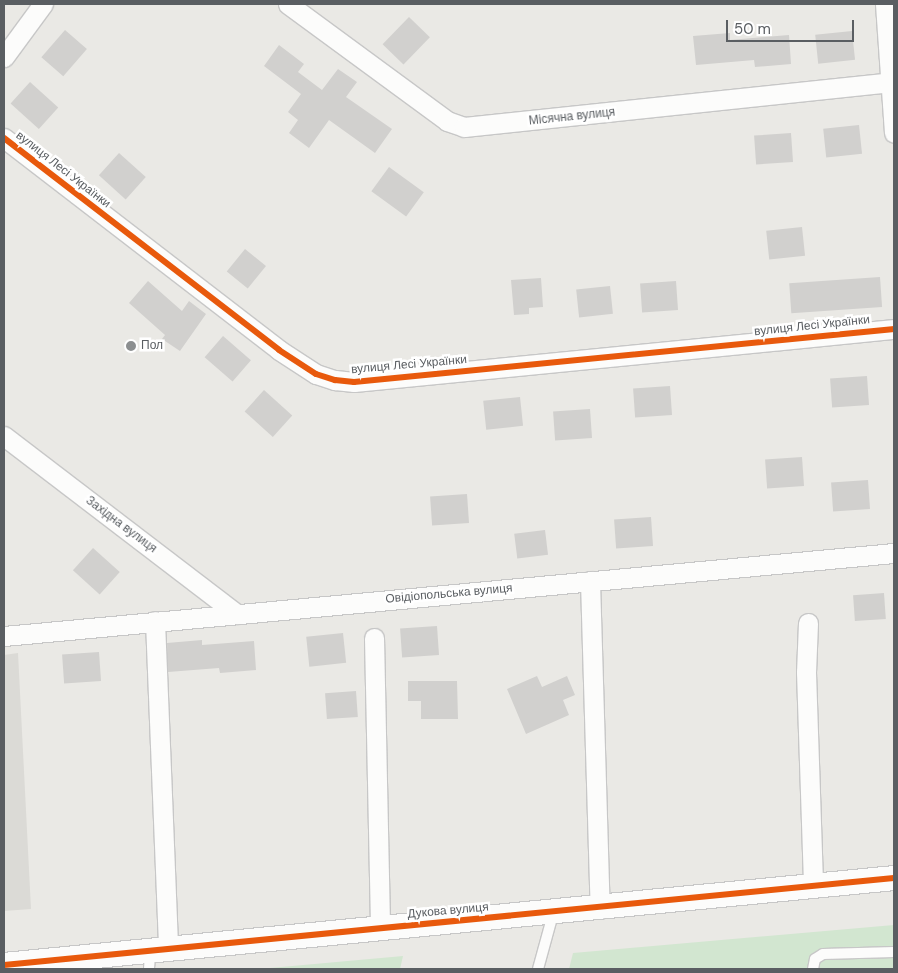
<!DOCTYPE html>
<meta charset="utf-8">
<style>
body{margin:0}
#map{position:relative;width:898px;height:973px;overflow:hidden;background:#eae9e5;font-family:"DM Sans",sans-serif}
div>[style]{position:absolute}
.industrial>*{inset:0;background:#dbdad6}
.green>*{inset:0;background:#d2e6d0}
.building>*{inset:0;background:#d1d0ce;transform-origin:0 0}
.roads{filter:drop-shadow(1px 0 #c7c7c7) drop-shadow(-1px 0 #c7c7c7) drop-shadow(0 1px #c7c7c7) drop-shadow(0 -1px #c7c7c7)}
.service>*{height:10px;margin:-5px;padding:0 5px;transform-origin:5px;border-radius:5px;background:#fcfcfb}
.minor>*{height:19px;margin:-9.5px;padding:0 9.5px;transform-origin:9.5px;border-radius:9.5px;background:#fcfcfb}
.tertiary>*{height:24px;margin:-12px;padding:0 12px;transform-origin:12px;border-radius:12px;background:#fcfcfb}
.cycleway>*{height:6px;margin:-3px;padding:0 3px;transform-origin:3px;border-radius:3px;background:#e8590c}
.dots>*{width:14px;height:14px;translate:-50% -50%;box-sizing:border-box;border:2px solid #fff;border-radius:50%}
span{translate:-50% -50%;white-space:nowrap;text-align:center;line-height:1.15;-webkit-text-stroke:5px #fff;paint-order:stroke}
.street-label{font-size:12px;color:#5a5e62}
.poi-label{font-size:12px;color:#5a5e62}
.left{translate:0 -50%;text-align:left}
.frame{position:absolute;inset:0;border:5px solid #5a5e62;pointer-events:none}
.scale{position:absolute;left:726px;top:20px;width:128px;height:22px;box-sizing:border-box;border:2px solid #5a5e62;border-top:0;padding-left:6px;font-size:15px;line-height:18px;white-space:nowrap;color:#5a5e62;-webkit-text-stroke:4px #fff;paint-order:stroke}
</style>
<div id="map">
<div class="industrial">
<div style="clip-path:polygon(18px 653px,31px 909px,4px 911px,4px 655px)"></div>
</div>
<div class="green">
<div style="clip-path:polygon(894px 925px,894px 969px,569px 969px,573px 953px)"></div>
<div style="clip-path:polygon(403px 956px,400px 969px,259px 969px)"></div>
</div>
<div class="building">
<div style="left:409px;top:17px;width:29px;height:38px;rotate:44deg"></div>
<div style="left:65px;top:30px;width:29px;height:36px;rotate:41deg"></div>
<div style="left:852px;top:31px;width:29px;height:37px;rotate:84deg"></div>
<div style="clip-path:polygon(730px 33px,730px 40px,789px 35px,791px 64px,755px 67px,754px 60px,696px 65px,693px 36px)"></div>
<div style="clip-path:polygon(279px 45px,304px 64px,298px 72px,322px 90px,338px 69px,357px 82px,346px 97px,392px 129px,375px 153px,329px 120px,309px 148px,289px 133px,298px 120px,288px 112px,301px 94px,264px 66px)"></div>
<div style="left:30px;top:82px;width:38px;height:29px;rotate:42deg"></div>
<div style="left:859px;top:125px;width:29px;height:36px;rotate:84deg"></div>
<div style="left:791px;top:133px;width:29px;height:37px;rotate:86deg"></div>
<div style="left:119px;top:153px;width:36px;height:30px;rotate:42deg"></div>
<div style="left:389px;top:167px;width:43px;height:30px;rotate:36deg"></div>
<div style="left:802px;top:227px;width:29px;height:36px;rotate:84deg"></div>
<div style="left:245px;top:249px;width:27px;height:29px;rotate:39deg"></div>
<div style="left:880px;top:277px;width:30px;height:91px;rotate:86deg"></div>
<div style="clip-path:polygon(541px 278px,543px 307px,529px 308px,529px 314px,514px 315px,511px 280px)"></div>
<div style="clip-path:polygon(148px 281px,182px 311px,189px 301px,206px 314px,180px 351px,162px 339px,165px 335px,129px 303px)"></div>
<div style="left:676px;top:281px;width:29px;height:36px;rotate:86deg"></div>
<div style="left:610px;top:286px;width:28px;height:34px;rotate:84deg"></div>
<div style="left:223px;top:336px;width:37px;height:28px;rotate:41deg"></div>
<div style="left:867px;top:376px;width:29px;height:37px;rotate:86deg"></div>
<div style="left:670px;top:386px;width:29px;height:37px;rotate:86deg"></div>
<div style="left:264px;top:390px;width:38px;height:29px;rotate:42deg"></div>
<div style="left:520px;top:397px;width:29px;height:37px;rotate:84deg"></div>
<div style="left:590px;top:409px;width:29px;height:37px;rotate:86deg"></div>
<div style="left:802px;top:457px;width:29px;height:37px;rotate:86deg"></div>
<div style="left:868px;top:480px;width:29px;height:37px;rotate:86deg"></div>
<div style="left:467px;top:494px;width:29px;height:37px;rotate:86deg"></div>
<div style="left:651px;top:517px;width:29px;height:37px;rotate:86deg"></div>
<div style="left:545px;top:530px;width:25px;height:31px;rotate:83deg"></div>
<div style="left:93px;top:548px;width:36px;height:30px;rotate:42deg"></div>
<div style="left:884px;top:593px;width:26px;height:31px;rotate:86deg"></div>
<div style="left:437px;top:626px;width:29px;height:37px;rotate:86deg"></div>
<div style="left:343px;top:633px;width:30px;height:37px;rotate:84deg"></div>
<div style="clip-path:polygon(202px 640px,202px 645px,254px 641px,256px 670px,220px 673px,219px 668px,168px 672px,167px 643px)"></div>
<div style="left:99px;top:652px;width:29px;height:37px;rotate:86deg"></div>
<div style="clip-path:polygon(537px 676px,542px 687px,567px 676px,575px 695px,563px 700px,569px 715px,526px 734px,507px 689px)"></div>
<div style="clip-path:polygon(408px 681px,457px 681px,458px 719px,421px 719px,421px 701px,408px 701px)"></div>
<div style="left:356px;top:691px;width:26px;height:31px;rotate:86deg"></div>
</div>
<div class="roads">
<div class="service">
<div style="left:149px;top:969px;width:16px;rotate:-86deg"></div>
<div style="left:538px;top:969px;width:57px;rotate:-74.7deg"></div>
<div style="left:813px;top:969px;width:10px;rotate:-79deg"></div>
<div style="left:815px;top:959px;width:9px;rotate:-32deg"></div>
<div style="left:823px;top:954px;width:71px;rotate:-1.6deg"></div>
</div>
<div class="minor">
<div style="left:288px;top:4px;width:197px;rotate:36.3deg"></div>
<div style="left:447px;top:121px;width:18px;rotate:19deg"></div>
<div style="left:464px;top:127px;width:432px;rotate:-6deg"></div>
<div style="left:885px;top:4px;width:129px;rotate:86deg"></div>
<div style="left:4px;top:57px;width:66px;rotate:-53.7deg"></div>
<div style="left:4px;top:138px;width:347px;rotate:37.6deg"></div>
<div style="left:279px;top:350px;width:44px;rotate:33deg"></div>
<div style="left:316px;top:374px;width:20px;rotate:18deg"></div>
<div style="left:335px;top:380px;width:19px;rotate:6deg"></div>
<div style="left:354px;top:382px;width:543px;rotate:-5.61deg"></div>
<div style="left:4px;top:436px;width:293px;rotate:37.4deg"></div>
<div style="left:590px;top:581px;width:328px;rotate:88.3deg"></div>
<div style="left:155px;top:621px;width:330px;rotate:87.7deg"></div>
<div style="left:808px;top:623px;width:49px;rotate:92.3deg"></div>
<div style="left:806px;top:672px;width:215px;rotate:88.1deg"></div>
<div style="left:4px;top:636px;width:894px;rotate:-5.33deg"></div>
<div style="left:374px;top:638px;width:290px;rotate:88.8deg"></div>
</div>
<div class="tertiary">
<div style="left:4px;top:965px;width:894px;rotate:-5.58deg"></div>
</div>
</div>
<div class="cycleway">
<div style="left:4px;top:138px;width:347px;rotate:37.6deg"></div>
<div style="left:279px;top:350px;width:44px;rotate:33deg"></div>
<div style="left:316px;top:374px;width:20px;rotate:18deg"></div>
<div style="left:335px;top:380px;width:19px;rotate:6deg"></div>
<div style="left:354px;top:382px;width:543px;rotate:-5.61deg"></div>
<div style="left:4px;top:965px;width:894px;rotate:-5.58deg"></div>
</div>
<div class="dots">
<div style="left:131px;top:346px;background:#8c8f90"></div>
</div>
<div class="street-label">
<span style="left:572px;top:117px;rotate:-6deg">Місячна вулиця</span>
<span style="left:63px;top:170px;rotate:38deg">вулиця Лесі Українки</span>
<span style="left:812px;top:326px;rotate:-6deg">вулиця Лесі Українки</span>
<span style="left:409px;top:365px;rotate:-5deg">вулиця Лесі Українки</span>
<span style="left:121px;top:525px;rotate:37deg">Західна вулиця</span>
<span style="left:449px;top:594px;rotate:-5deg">Овідіопольська вулиця</span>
<span style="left:448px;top:911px;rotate:-5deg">Дукова вулиця</span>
</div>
<div class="poi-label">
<span class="left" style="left:141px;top:346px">Пол</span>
</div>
<div class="frame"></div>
<div class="scale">50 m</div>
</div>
